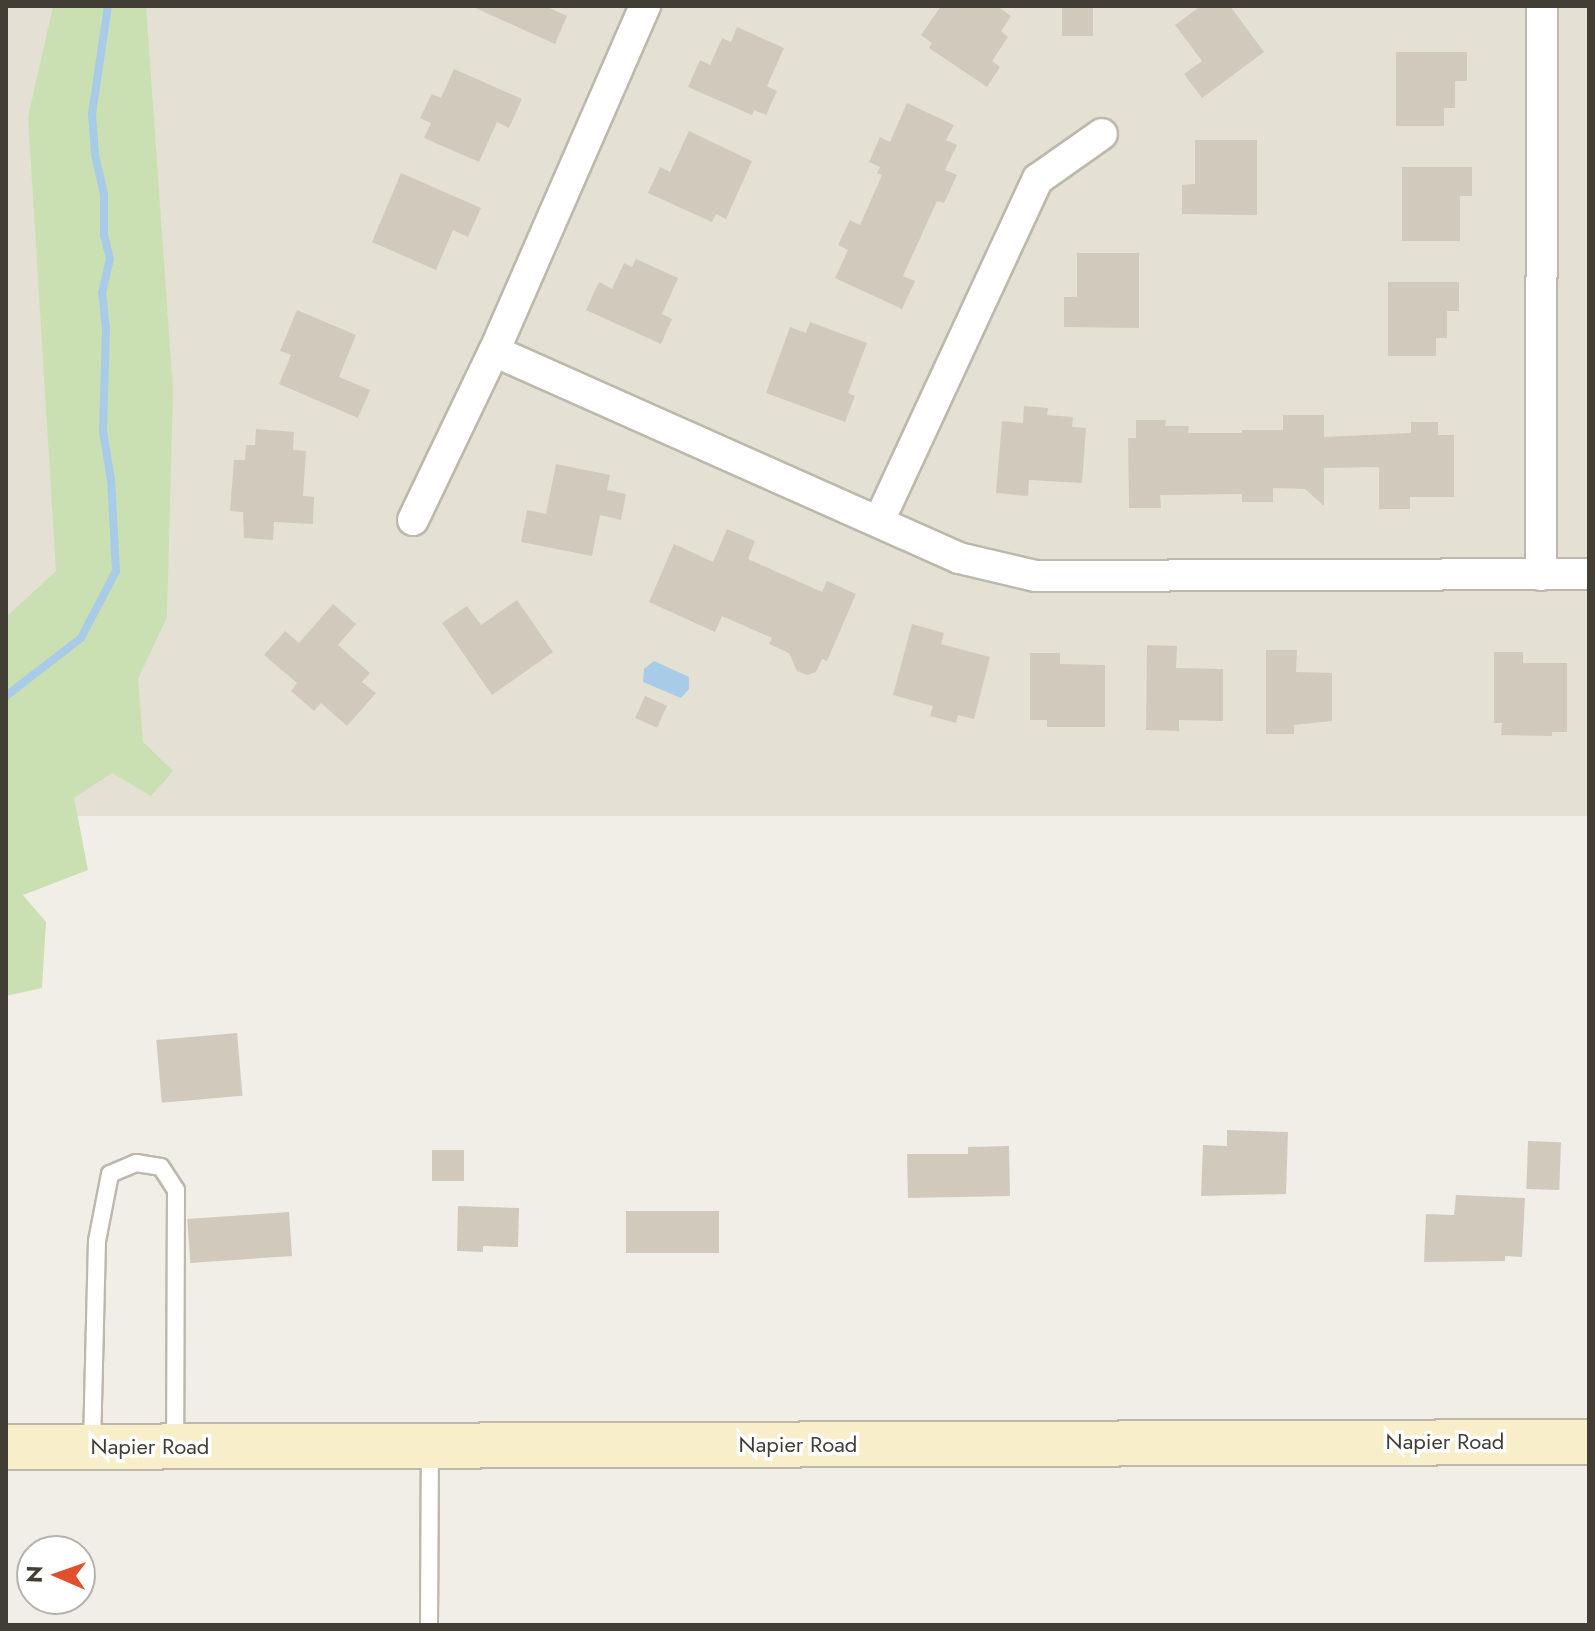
<!DOCTYPE html>
<style>
body{margin:0}
#map{position:relative;width:1595px;height:1631px;overflow:hidden;background:#f0eee6;font-family:Jost,sans-serif}
div>[style]{position:absolute}
.residential>*{inset:0;background:#e4e0d4;transform-origin:0 0}
.green>*{inset:0;background:#cae0b3}
.water>*{inset:0;background:#a8cbe7}
.stream>*{height:8px;margin:-4px;padding:0 4px;transform-origin:4px;border-radius:4px;background:#a8cbe7}
.building>*{inset:0;background:#d1cabc;transform-origin:0 0}
.roads{filter:drop-shadow(2px 0 #beb8ac) drop-shadow(-2px 0 #beb8ac) drop-shadow(0 2px #beb8ac) drop-shadow(0 -2px #beb8ac)}
.lane>*{height:16px;margin:-8px;padding:0 8px;transform-origin:8px;border-radius:8px;background:#fff}
.street>*{height:30px;margin:-15px;padding:0 15px;transform-origin:15px;border-radius:15px;background:#fff}
.secondary>*{height:44px;margin:-22px;padding:0 22px;transform-origin:22px;border-radius:22px;background:#f8eec9}
span{translate:-50% -50%;white-space:nowrap;text-align:center;line-height:1.15;-webkit-text-stroke:7px #fff;paint-order:stroke}
.street-label{font-size:22px;color:#423e36}
.frame{position:absolute;inset:0;border:8px solid #423e36;pointer-events:none}
.north{position:absolute;left:16px;top:1535px;width:80px;height:80px;box-sizing:border-box;background:#fff;border:2px solid #b3b2af;border-radius:50%;rotate:272deg;font-size:22px;font-weight:700;line-height:32px;text-align:center;color:#423e36}
.north::after{content:'';display:block;margin:auto;width:28px;height:36px;background:#e0502d;clip-path:polygon(50% 0,100% 100%,50% 72%,0 100%)}
</style>
<div id="map">
<div class="residential">
<div style="left:6px;top:6px;width:1583px;height:810px"></div>
</div>
<div class="green">
<div style="clip-path:polygon(53px 6px,146px 6px,173px 390px,167px 617px,138px 679px,143px 742px,173px 771px,151px 796px,112px 773px,74px 798px,88px 870px,23px 895px,46px 922px,42px 988px,6px 996px,6px 617px,56px 571px,28px 117px)"></div>
</div>
<div class="water">
<div style="clip-path:polygon(654px 661px,689px 677px,689px 689px,681px 698px,643px 682px,644px 669px)"></div>
</div>
<div class="stream">
<div style="left:6px;top:696px;width:95px;rotate:-37.7deg"></div>
<div style="left:81px;top:638px;width:76px;rotate:-62.4deg"></div>
<div style="left:116px;top:571px;width:91px;rotate:-93.1deg"></div>
<div style="left:111px;top:480px;width:50px;rotate:-99.3deg"></div>
<div style="left:103px;top:431px;width:102px;rotate:-88.3deg"></div>
<div style="left:106px;top:329px;width:36px;rotate:-96deg"></div>
<div style="left:102px;top:293px;width:35px;rotate:-77deg"></div>
<div style="left:110px;top:259px;width:25px;rotate:-104deg"></div>
<div style="left:104px;top:235px;width:41px;rotate:-90deg"></div>
<div style="left:104px;top:194px;width:40px;rotate:-103deg"></div>
<div style="left:95px;top:155px;width:41px;rotate:-94.2deg"></div>
<div style="left:92px;top:114px;width:109px;rotate:-81.6deg"></div>
</div>
<div class="building">
<div style="clip-path:polygon(471px 6px,545px 6px,567px 16px,555px 44px)"></div>
<div style="clip-path:polygon(941px 6px,997px 6px,1011px 16px,1001px 31px,1008px 37px,992px 61px,1000px 67px,987px 87px,929px 48px,932px 43px,921px 35px)"></div>
<div style="left:1062px;top:6px;width:31px;height:30px"></div>
<div style="clip-path:polygon(1201px 6px,1230px 6px,1264px 52px,1202px 98px,1184px 74px,1202px 61px,1175px 25px)"></div>
<div style="clip-path:polygon(737px 27px,784px 48px,767px 86px,777px 91px,766px 115px,754px 110px,752px 115px,688px 87px,700px 60px,710px 65px,722px 38px,731px 42px)"></div>
<div style="clip-path:polygon(1396px 52px,1467px 52px,1467px 81px,1455px 81px,1455px 108px,1444px 108px,1444px 126px,1396px 126px)"></div>
<div style="clip-path:polygon(454px 69px,522px 99px,509px 128px,497px 122px,479px 162px,424px 138px,431px 123px,420px 118px,432px 94px,441px 98px)"></div>
<div style="clip-path:polygon(907px 103px,954px 125px,946px 140px,957px 145px,945px 170px,957px 175px,944px 203px,937px 201px,903px 276px,915px 281px,902px 309px,835px 278px,848px 250px,838px 245px,850px 220px,860px 225px,882px 175px,877px 173px,880px 167px,869px 162px,880px 137px,890px 142px)"></div>
<div style="clip-path:polygon(689px 131px,752px 161px,726px 219px,716px 214px,712px 222px,648px 193px,660px 167px,670px 172px)"></div>
<div style="clip-path:polygon(1195px 140px,1257px 140px,1257px 215px,1182px 214px,1182px 185px,1195px 184px)"></div>
<div style="clip-path:polygon(1402px 167px,1472px 167px,1472px 196px,1460px 196px,1460px 241px,1402px 241px)"></div>
<div style="clip-path:polygon(401px 173px,481px 208px,468px 237px,453px 230px,436px 270px,372px 242px)"></div>
<div style="clip-path:polygon(1077px 253px,1139px 253px,1139px 328px,1064px 327px,1064px 297px,1077px 297px)"></div>
<div style="clip-path:polygon(636px 259px,678px 278px,662px 314px,672px 319px,661px 344px,586px 310px,599px 282px,612px 289px,624px 263px,632px 267px)"></div>
<div style="clip-path:polygon(1388px 282px,1459px 282px,1459px 311px,1447px 311px,1447px 338px,1436px 338px,1436px 356px,1388px 356px)"></div>
<div style="clip-path:polygon(297px 310px,356px 335px,339px 377px,370px 390px,358px 418px,279px 384px,291px 355px,280px 351px)"></div>
<div style="clip-path:polygon(810px 322px,867px 343px,848px 393px,855px 396px,845px 422px,766px 393px,790px 327px,806px 333px)"></div>
<div style="clip-path:polygon(1024px 406px,1048px 408px,1047px 415px,1073px 417px,1072px 427px,1086px 428px,1082px 483px,1029px 480px,1028px 496px,996px 493px,1002px 421px,1023px 423px)"></div>
<div style="clip-path:polygon(1283px 415px,1324px 415px,1324px 437px,1411px 433px,1411px 422px,1438px 422px,1438px 435px,1454px 435px,1454px 497px,1410px 497px,1410px 509px,1379px 509px,1379px 467px,1324px 468px,1324px 506px,1305px 489px,1273px 488px,1273px 502px,1242px 502px,1242px 494px,1160px 495px,1161px 508px,1129px 508px,1128px 438px,1136px 438px,1136px 420px,1166px 420px,1165px 426px,1189px 426px,1188px 433px,1242px 433px,1242px 430px,1283px 430px)"></div>
<div style="clip-path:polygon(256px 429px,294px 432px,293px 450px,306px 451px,303px 496px,314px 497px,313px 524px,274px 522px,273px 540px,244px 538px,243px 512px,230px 511px,234px 460px,245px 460px,246px 445px,255px 445px)"></div>
<div style="clip-path:polygon(556px 464px,610px 475px,607px 490px,626px 494px,621px 520px,600px 515px,592px 556px,521px 542px,527px 510px,546px 514px)"></div>
<div style="clip-path:polygon(727px 529px,755px 541px,748px 559px,822px 592px,827px 581px,856px 594px,827px 661px,822px 659px,816px 672px,807px 675px,797px 671px,789px 653px,769px 644px,772px 638px,722px 616px,715px 632px,649px 602px,674px 544px,713px 562px)"></div>
<div style="clip-path:polygon(517px 600px,553px 652px,492px 695px,442px 623px,467px 606px,481px 625px)"></div>
<div style="clip-path:polygon(333px 604px,356px 624px,338px 645px,370px 673px,362px 682px,376px 693px,347px 726px,321px 703px,314px 711px,291px 691px,297px 683px,264px 655px,285px 631px,299px 643px)"></div>
<div style="clip-path:polygon(912px 624px,944px 633px,941px 644px,990px 657px,974px 719px,958px 715px,956px 723px,930px 716px,933px 706px,893px 695px)"></div>
<div style="clip-path:polygon(1147px 645px,1177px 646px,1176px 668px,1223px 669px,1223px 721px,1179px 720px,1179px 731px,1146px 730px)"></div>
<div style="clip-path:polygon(1266px 650px,1297px 650px,1296px 672px,1332px 673px,1332px 721px,1294px 725px,1294px 734px,1266px 734px)"></div>
<div style="clip-path:polygon(1494px 652px,1523px 652px,1523px 663px,1567px 663px,1567px 732px,1552px 732px,1552px 736px,1501px 735px,1502px 723px,1494px 723px)"></div>
<div style="clip-path:polygon(1030px 653px,1060px 653px,1060px 664px,1105px 665px,1105px 727px,1047px 727px,1047px 720px,1030px 720px)"></div>
<div style="left:645px;top:696px;width:24px;height:24px;rotate:24deg"></div>
<div style="left:237px;top:1033px;width:63px;height:81px;rotate:85deg"></div>
<div style="clip-path:polygon(1227px 1130px,1288px 1132px,1286px 1194px,1201px 1196px,1203px 1145px,1227px 1146px)"></div>
<div style="left:1528px;top:1141px;width:33px;height:48px;rotate:2deg"></div>
<div style="clip-path:polygon(1009px 1146px,1010px 1196px,908px 1198px,907px 1154px,968px 1154px,968px 1147px)"></div>
<div style="left:432px;top:1150px;width:32px;height:31px"></div>
<div style="clip-path:polygon(1456px 1195px,1525px 1198px,1522px 1257px,1505px 1256px,1505px 1261px,1424px 1262px,1426px 1214px,1454px 1215px)"></div>
<div style="clip-path:polygon(458px 1206px,519px 1208px,518px 1247px,483px 1246px,483px 1252px,457px 1251px)"></div>
<div style="left:626px;top:1211px;width:93px;height:42px"></div>
<div style="left:289px;top:1212px;width:44px;height:102px;rotate:86deg"></div>
</div>
<div class="roads">
<div class="lane">
<div style="left:92px;top:1445px;width:204px;rotate:-88.6deg"></div>
<div style="left:97px;top:1241px;width:68px;rotate:-79deg"></div>
<div style="left:110px;top:1174px;width:28px;rotate:-23deg"></div>
<div style="left:136px;top:1163px;width:25px;rotate:9deg"></div>
<div style="left:161px;top:1167px;width:27px;rotate:57deg"></div>
<div style="left:176px;top:1190px;width:256px;rotate:90.2deg"></div>
<div style="left:429px;top:1625px;width:177px;rotate:-89.7deg"></div>
</div>
<div class="street">
<div style="left:645px;top:6px;width:377px;rotate:113.6deg"></div>
<div style="left:494px;top:351px;width:509px;rotate:24deg"></div>
<div style="left:959px;top:558px;width:78px;rotate:13.3deg"></div>
<div style="left:1035px;top:576px;width:554px;rotate:-0.21deg"></div>
<div style="left:413px;top:520px;width:187px;rotate:-64.4deg"></div>
<div style="left:879px;top:521px;width:377px;rotate:-65.1deg"></div>
<div style="left:1038px;top:179px;width:78px;rotate:-35.1deg"></div>
<div style="left:1541px;top:575px;width:569px;rotate:-89.9deg"></div>
</div>
<div class="secondary">
<div style="left:6px;top:1447px;width:1583px;rotate:-0.18deg"></div>
</div>
</div>
<div class="street-label">
<span style="left:1445px;top:1442px">Napier Road</span>
<span style="left:798px;top:1445px">Napier Road</span>
<span style="left:150px;top:1447px">Napier Road</span>
</div>
<div class="frame"></div>
<div class="north">N</div>
</div>
